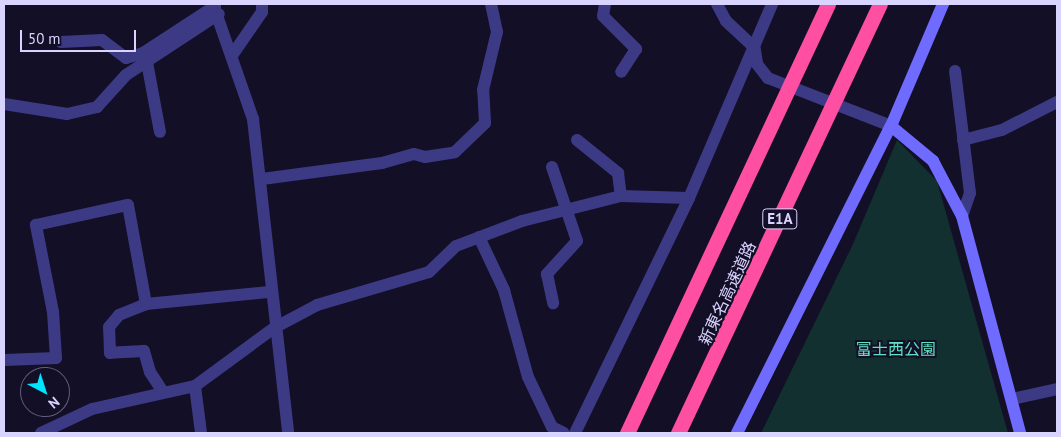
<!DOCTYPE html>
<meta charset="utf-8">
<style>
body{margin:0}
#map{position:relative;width:1061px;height:437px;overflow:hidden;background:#130f26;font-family:"PT Sans","Noto Sans JP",sans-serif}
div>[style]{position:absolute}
.green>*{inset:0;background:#12302f}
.street>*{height:12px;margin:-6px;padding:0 6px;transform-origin:6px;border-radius:6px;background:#3d3a85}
.secondary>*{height:12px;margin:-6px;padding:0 6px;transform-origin:6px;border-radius:6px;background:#6f6bff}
.highway-bridge>*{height:15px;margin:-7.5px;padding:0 7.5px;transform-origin:7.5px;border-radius:7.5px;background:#ff4fa3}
span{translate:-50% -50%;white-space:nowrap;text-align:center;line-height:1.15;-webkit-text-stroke:4px #130f26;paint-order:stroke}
.shield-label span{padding:1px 4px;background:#130f26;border:1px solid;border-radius:4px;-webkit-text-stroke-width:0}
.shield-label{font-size:15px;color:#d9d4ff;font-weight:700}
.street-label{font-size:16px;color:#d9d4ff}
.park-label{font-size:16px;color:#5fe0c0}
.frame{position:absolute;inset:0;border:5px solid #d9d4ff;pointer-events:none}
.north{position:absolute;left:20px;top:367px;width:50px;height:50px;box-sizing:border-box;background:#130f26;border:1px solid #625e7d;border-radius:50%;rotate:140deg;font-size:14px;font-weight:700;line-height:20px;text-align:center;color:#d9d4ff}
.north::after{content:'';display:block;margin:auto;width:18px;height:22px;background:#00e5ff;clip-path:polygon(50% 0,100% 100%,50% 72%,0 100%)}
.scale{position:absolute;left:20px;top:30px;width:116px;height:22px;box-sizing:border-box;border:2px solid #d9d4ff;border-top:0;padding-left:6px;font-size:15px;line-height:18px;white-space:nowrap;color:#d9d4ff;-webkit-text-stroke:4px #130f26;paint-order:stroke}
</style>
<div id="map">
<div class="green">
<div style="clip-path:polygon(897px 140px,937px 181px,1008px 433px,761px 433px,853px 244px)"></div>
</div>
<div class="street">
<div style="left:213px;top:4px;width:122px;rotate:70.8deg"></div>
<div style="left:253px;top:119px;width:316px;rotate:83.6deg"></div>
<div style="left:605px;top:4px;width:12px;rotate:99deg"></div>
<div style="left:603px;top:16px;width:47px;rotate:45deg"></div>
<div style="left:636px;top:49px;width:27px;rotate:123deg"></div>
<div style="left:717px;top:4px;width:19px;rotate:62deg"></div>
<div style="left:726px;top:21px;width:35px;rotate:43deg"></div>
<div style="left:61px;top:42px;width:41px;rotate:-2.8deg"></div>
<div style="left:102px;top:40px;width:30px;rotate:37deg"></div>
<div style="left:126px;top:58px;width:18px;rotate:-16deg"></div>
<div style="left:143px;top:53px;width:86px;rotate:-33.1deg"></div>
<div style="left:754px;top:44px;width:20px;rotate:81deg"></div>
<div style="left:757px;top:64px;width:18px;rotate:52deg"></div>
<div style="left:768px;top:78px;width:132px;rotate:21.3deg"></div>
<div style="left:233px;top:54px;width:51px;rotate:-55.4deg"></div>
<div style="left:262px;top:12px;width:8px;rotate:-90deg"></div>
<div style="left:147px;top:62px;width:71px;rotate:79.5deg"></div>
<div style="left:955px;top:71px;width:123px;rotate:83deg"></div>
<div style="left:970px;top:193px;width:24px;rotate:109deg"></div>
<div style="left:4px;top:104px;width:64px;rotate:9deg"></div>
<div style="left:67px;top:114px;width:31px;rotate:-13deg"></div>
<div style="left:97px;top:107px;width:43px;rotate:-47.8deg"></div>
<div style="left:126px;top:75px;width:111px;rotate:-33.3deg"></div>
<div style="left:577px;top:140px;width:53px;rotate:38.8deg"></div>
<div style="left:618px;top:173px;width:23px;rotate:83deg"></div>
<div style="left:963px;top:140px;width:40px;rotate:-14.4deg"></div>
<div style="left:1002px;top:130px;width:62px;rotate:-27deg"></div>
<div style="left:552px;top:167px;width:78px;rotate:71.3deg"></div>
<div style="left:577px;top:241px;width:45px;rotate:132.3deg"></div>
<div style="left:547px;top:274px;width:30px;rotate:78deg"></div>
<div style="left:262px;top:179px;width:121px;rotate:-7.6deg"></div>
<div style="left:382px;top:163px;width:33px;rotate:-16deg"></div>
<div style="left:414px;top:154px;width:11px;rotate:15deg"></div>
<div style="left:425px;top:157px;width:30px;rotate:-9deg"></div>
<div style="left:455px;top:152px;width:42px;rotate:-44deg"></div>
<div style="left:485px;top:123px;width:33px;rotate:-93deg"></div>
<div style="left:483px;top:90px;width:60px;rotate:-76.4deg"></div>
<div style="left:497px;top:32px;width:29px;rotate:-102deg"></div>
<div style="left:479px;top:237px;width:59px;rotate:64.7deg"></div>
<div style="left:504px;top:290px;width:90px;rotate:74.6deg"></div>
<div style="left:528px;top:377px;width:55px;rotate:64.4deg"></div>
<div style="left:552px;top:427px;width:13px;rotate:27deg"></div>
<div style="left:4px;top:360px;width:52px;rotate:-2.2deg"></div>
<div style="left:56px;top:358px;width:46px;rotate:-93.7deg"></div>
<div style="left:53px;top:312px;width:89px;rotate:-101.1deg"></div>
<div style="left:36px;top:225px;width:94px;rotate:-12.3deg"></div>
<div style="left:128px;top:205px;width:101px;rotate:79.7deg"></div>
<div style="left:195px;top:386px;width:47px;rotate:82.7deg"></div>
<div style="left:163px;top:392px;width:24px;rotate:-123deg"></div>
<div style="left:150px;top:372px;width:22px;rotate:-106deg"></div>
<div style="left:144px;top:351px;width:34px;rotate:177deg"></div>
<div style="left:110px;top:353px;width:26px;rotate:-92deg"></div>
<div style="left:109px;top:327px;width:16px;rotate:-50deg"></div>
<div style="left:119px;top:315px;width:29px;rotate:-22deg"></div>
<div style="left:146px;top:304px;width:124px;rotate:-5.6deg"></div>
<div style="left:1012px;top:399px;width:46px;rotate:-12.5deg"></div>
<div style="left:41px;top:433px;width:56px;rotate:-25.2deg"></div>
<div style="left:92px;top:409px;width:106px;rotate:-12.6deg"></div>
<div style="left:195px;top:386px;width:98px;rotate:-36.3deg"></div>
<div style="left:274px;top:328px;width:49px;rotate:-28.1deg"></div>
<div style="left:317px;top:305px;width:117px;rotate:-16.4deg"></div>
<div style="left:429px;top:272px;width:37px;rotate:-44deg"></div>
<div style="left:456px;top:246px;width:71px;rotate:-20.7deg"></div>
<div style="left:522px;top:221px;width:102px;rotate:-14.2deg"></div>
<div style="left:621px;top:196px;width:68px;rotate:1.7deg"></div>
<div style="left:575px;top:433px;width:261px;rotate:-64.1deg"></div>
<div style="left:689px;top:198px;width:211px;rotate:-66.8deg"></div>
</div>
<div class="secondary">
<div style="left:891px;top:126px;width:55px;rotate:39.8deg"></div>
<div style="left:933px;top:161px;width:62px;rotate:62.2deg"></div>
<div style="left:962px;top:216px;width:225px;rotate:75deg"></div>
<div style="left:737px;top:433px;width:343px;rotate:-63.4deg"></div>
<div style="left:891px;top:126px;width:133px;rotate:-66.9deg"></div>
</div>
<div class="highway-bridge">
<div style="left:627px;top:433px;width:474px;rotate:-64.9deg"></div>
<div style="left:678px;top:433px;width:474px;rotate:-64.8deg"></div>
</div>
<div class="shield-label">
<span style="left:780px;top:219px">E1A</span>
</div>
<div class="street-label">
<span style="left:727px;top:293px;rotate:-65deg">新東名高速道路</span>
</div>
<div class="park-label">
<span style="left:896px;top:349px">富士西公園</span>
</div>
<div class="frame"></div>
<div class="north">N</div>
<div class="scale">50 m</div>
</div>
